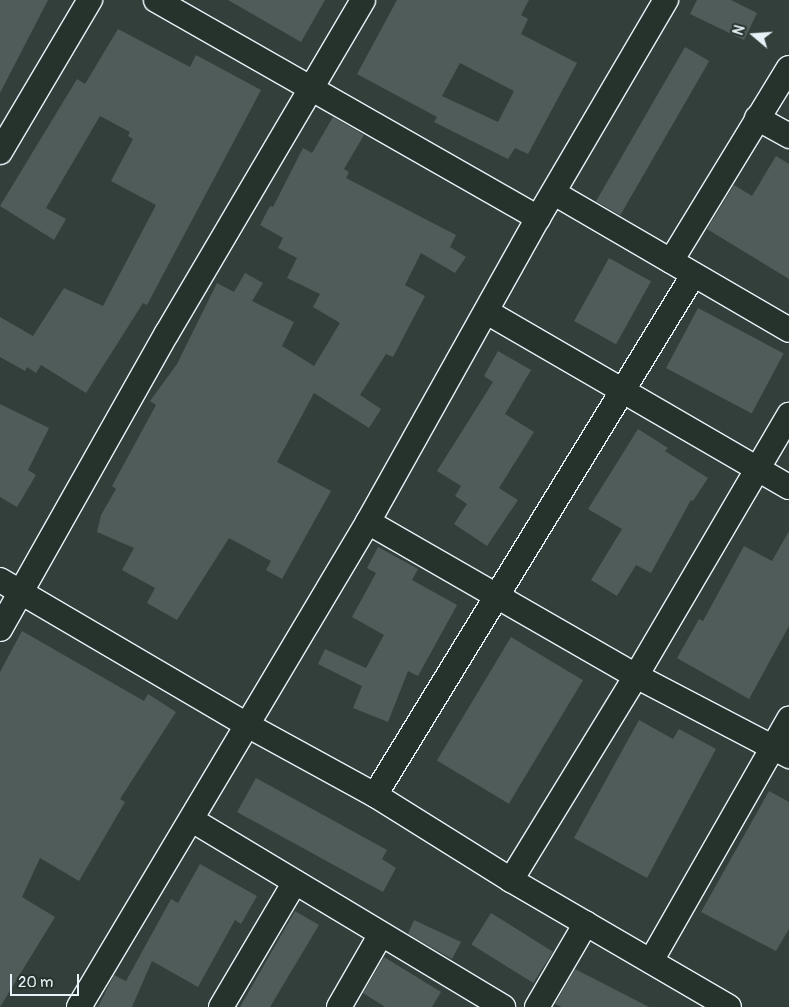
<!DOCTYPE html>
<style>
body{margin:0}
#map{position:relative;width:789px;height:1007px;overflow:hidden;background:#26332d;font-family:Pangolin,sans-serif}
div>[style]{position:absolute}
.built>*{inset:0;background:#333f3a;transform-origin:0 0}
.building>*{inset:0;background:#505c59;transform-origin:0 0}
.roads{filter:drop-shadow(1px 0 #e8f1f8) drop-shadow(-1px 0 #e8f1f8) drop-shadow(0 1px #e8f1f8) drop-shadow(0 -1px #e8f1f8)}
.minor>*{height:24px;margin:-12px;padding:0 12px;transform-origin:12px;border-radius:12px;background:#26332d}
span{translate:-50% -50%;white-space:nowrap;text-align:center;line-height:1.15;-webkit-text-stroke:4px #26332d;paint-order:stroke}
.north{position:absolute;left:729px;top:10px;width:50px;height:50px;-webkit-text-stroke:4px #26332d;paint-order:stroke;rotate:288deg;font-size:14px;font-weight:700;line-height:20px;text-align:center;color:#e8f1f8}
.north::after{content:'';display:block;margin:auto;width:18px;height:22px;background:#e8f1f8;clip-path:polygon(50% 0,100% 100%,50% 72%,0 100%)}
.scale{position:absolute;left:10px;top:974px;width:69px;height:22px;box-sizing:border-box;border:2px solid #e8f1f8;border-top:0;padding-left:6px;font-size:15px;line-height:18px;white-space:nowrap;color:#e8f1f8;-webkit-text-stroke:4px #26332d;paint-order:stroke}
</style>
<div id="map">
<div class="built">
<div style="left:0;top:0;width:789px;height:1007px"></div>
</div>
<div class="building">
<div style="clip-path:polygon(0 0,48px 0,0 93px)"></div>
<div style="clip-path:polygon(228px 0,325px 0,301px 42px)"></div>
<div style="clip-path:polygon(evenodd,397px 0,529px 0,521px 15px,528px 19px,521px 34px,577px 63px,528px 154px,515px 148px,508px 159px,434px 122px,437px 117px,357px 74px,397px 0,460px 63px,514px 91px,498px 122px,442px 96px,460px 63px)"></div>
<div style="clip-path:polygon(697px 0,731px 0,757px 13px,744px 40px,690px 14px)"></div>
<div style="clip-path:polygon(118px 29px,190px 67px,196px 55px,261px 90px,147px 305px,143px 303px,86px 393px,41px 365px,36px 373px,27px 367px,25px 371px,0 357px,0 317px,33px 336px,64px 288px,103px 306px,156px 205px,111px 181px,133px 139px,128px 136px,130px 132px,100px 116px,46px 208px,66px 219px,54px 240px,0 206px,77px 79px,85px 84px)"></div>
<div style="left:685px;top:47px;width:28px;height:178px;rotate:30deg"></div>
<div style="clip-path:polygon(333px 117px,364px 135px,344px 169px,349px 172px,346px 178px,456px 235px,450px 247px,466px 257px,455px 273px,421px 253px,405px 285px,425px 296px,393px 357px,386px 354px,360px 395px,381px 409px,369px 428px,314px 393px,277px 462px,331px 491px,282px 579px,266px 570px,271px 561px,229px 538px,177px 620px,147px 603px,155px 588px,122px 570px,134px 548px,97px 532px,101px 515px,116px 489px,112px 486px,156px 405px,150px 401px,177px 364px,217px 283px,234px 292px,245px 273px,263px 283px,252px 301px,294px 322px,282px 346px,314px 366px,340px 323px,313px 307px,320px 294px,287px 278px,297px 258px,278px 248px,283px 238px,260px 225px,270px 206px,273px 207px,303px 148px,312px 153px)"></div>
<div style="clip-path:polygon(776px 156px,789px 164px,789px 279px,707px 229px,734px 185px,752px 196px)"></div>
<div style="left:609px;top:258px;width:48px;height:72px;rotate:29deg"></div>
<div style="left:698px;top:308px;width:97px;height:68px;rotate:28deg"></div>
<div style="clip-path:polygon(498px 351px,531px 370px,505px 414px,534px 432px,499px 488px,518px 500px,487px 546px,454px 524px,467px 504px,455px 496px,461px 486px,437px 471px,493px 382px,484px 376px)"></div>
<div style="clip-path:polygon(0 404px,49px 428px,28px 470px,36px 475px,17px 507px,0 497px)"></div>
<div style="clip-path:polygon(638px 429px,668px 448px,665px 451px,708px 478px,693px 501px,691px 500px,651px 573px,636px 565px,617px 596px,591px 580px,622px 529px,588px 509px)"></div>
<div style="clip-path:polygon(789px 531px,789px 626px,749px 699px,677px 658px,699px 619px,703px 621px,744px 546px,772px 561px)"></div>
<div style="clip-path:polygon(378px 547px,418px 569px,412px 580px,457px 605px,418px 676px,408px 671px,388px 722px,353px 708px,362px 686px,318px 664px,325px 649px,366px 668px,384px 635px,352px 617px,376px 573px,367px 568px)"></div>
<div style="clip-path:polygon(22px 631px,144px 701px,148px 694px,176px 712px,120px 799px,125px 802px,79px 881px,40px 858px,22px 897px,55px 917px,0 1007px,0 672px)"></div>
<div style="left:511px;top:637px;width:84px;height:144px;rotate:31deg"></div>
<div style="clip-path:polygon(639px 720px,673px 739px,679px 729px,716px 749px,647px 878px,574px 838px)"></div>
<div style="clip-path:polygon(256px 778px,387px 850px,382px 859px,396px 868px,383px 892px,237px 812px)"></div>
<div style="clip-path:polygon(769px 791px,789px 802px,789px 929px,776px 951px,701px 912px)"></div>
<div style="clip-path:polygon(200px 864px,257px 896px,241px 924px,235px 920px,198px 987px,152px 961px,132px 1007px,98px 1007px,114px 975px,126px 981px,171px 899px,178px 903px)"></div>
<div style="clip-path:polygon(295px 911px,319px 925px,270px 1007px,240px 1007px)"></div>
<div style="left:491px;top:913px;width:73px;height:37px;rotate:32deg"></div>
<div style="clip-path:polygon(414px 920px,461px 942px,452px 959px,408px 934px)"></div>
<div style="clip-path:polygon(384px 957px,441px 992px,432px 1007px,385px 1007px,363px 993px)"></div>
<div style="clip-path:polygon(575px 969px,649px 1007px,562px 1007px,555px 1004px)"></div>
</div>
<div class="roads">
<div class="minor">
<div style="left:156px;top:0;width:440px;rotate:29.7deg"></div>
<div style="left:757px;top:118px;width:37px;rotate:29deg"></div>
<div style="left:0;top:152px;width:177px;rotate:-59.4deg"></div>
<div style="left:554px;top:193px;width:272px;rotate:30.2deg"></div>
<div style="left:671px;top:261px;width:226px;rotate:-58.6deg"></div>
<div style="left:487px;top:312px;width:349px;rotate:30.1deg"></div>
<div style="left:368px;top:522px;width:309px;rotate:29.9deg"></div>
<div style="left:636px;top:676px;width:173px;rotate:27.6deg"></div>
<div style="left:0;top:580px;width:289px;rotate:30.4deg"></div>
<div style="left:249px;top:726px;width:144px;rotate:28.7deg"></div>
<div style="left:375px;top:795px;width:160px;rotate:32deg"></div>
<div style="left:511px;top:880px;width:252px;rotate:30.2deg"></div>
<div style="left:0;top:629px;width:340px;rotate:-60.6deg"></div>
<div style="left:167px;top:333px;width:386px;rotate:-59.5deg"></div>
<div style="left:375px;top:795px;width:607px;rotate:-58.53deg"></div>
<div style="left:192px;top:820px;width:363px;rotate:31deg"></div>
<div style="left:511px;top:880px;width:239px;rotate:-58.5deg"></div>
<div style="left:636px;top:676px;width:303px;rotate:-59.6deg"></div>
<div style="left:651px;top:961px;width:279px;rotate:-60.3deg"></div>
<div style="left:79px;top:1007px;width:565px;rotate:-59.21deg"></div>
<div style="left:368px;top:522px;width:348px;rotate:-60.8deg"></div>
<div style="left:538px;top:218px;width:253px;rotate:-59.6deg"></div>
<div style="left:221px;top:1007px;width:145px;rotate:-59.4deg"></div>
<div style="left:339px;top:1007px;width:84px;rotate:-60.1deg"></div>
<div style="left:537px;top:1007px;width:97px;rotate:-59.7deg"></div>
</div>
</div>
<div class="north">N</div>
<div class="scale">20 m</div>
</div>
